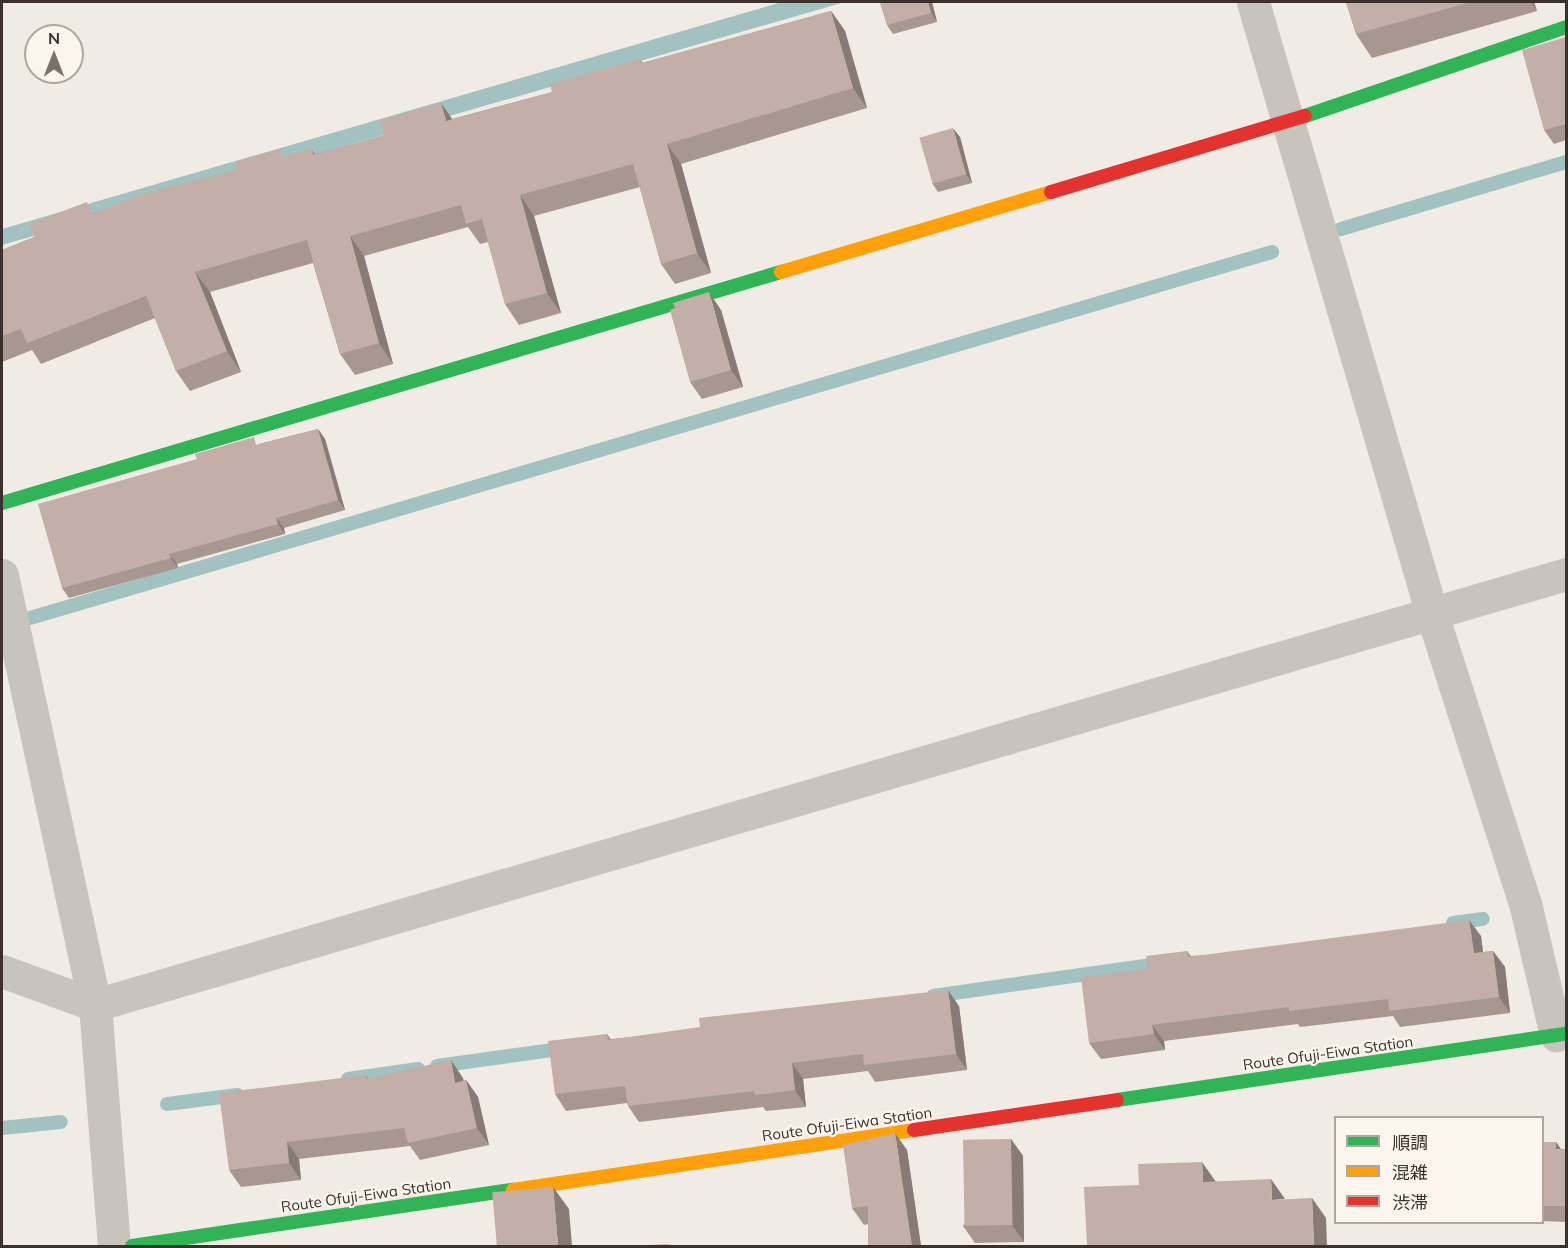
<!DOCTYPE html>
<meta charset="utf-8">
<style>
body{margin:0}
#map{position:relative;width:1568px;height:1248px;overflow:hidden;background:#f0ebe5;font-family:Mulish,"Noto Sans JP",sans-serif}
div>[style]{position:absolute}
.water>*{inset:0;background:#a1c2c1}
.stream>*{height:14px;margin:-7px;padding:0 7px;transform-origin:7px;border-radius:7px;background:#a1c2c1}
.street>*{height:33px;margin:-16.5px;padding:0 16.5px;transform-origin:16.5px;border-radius:16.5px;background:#c9c3be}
.fast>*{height:14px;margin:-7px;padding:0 7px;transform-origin:7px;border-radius:7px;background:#30b455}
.slow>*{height:14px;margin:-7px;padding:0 7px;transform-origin:7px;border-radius:7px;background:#ff9f0a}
.jam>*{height:14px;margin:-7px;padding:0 7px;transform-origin:7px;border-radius:7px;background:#e5322d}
.wall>*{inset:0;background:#a89690}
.shaded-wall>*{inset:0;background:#887a75}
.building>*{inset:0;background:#c3afa7;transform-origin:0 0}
span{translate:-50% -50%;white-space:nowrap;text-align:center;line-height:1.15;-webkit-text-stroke:4.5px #fbf5ee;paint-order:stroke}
.street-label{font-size:15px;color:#3b302b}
.frame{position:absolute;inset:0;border:3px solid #3b302b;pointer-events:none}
.legend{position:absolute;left:1334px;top:1116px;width:210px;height:108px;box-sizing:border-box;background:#fbf5ee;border:2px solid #aea6a0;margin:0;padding:8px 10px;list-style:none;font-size:18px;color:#3b302b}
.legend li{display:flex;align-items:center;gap:12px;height:30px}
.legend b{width:30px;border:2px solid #aea6a0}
.north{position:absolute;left:24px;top:24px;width:60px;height:60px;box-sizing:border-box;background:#fbf5ee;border:2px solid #aea6a0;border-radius:50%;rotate:0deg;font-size:16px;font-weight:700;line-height:24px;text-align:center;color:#3b302b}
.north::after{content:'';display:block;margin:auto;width:21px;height:27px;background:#7a716c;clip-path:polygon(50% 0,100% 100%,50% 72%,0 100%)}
</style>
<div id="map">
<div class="water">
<div style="clip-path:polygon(782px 2px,845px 2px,2px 245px,2px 229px)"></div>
</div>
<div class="stream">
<div style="left:1341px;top:229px;width:235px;rotate:-16.6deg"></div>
<div style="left:30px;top:618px;width:1295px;rotate:-16.42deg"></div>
<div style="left:1453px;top:923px;width:30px;rotate:-8deg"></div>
<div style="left:933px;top:996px;width:235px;rotate:-8.1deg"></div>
<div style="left:437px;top:1066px;width:130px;rotate:-7.9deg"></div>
<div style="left:348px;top:1079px;width:71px;rotate:-8.1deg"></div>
<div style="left:167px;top:1104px;width:71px;rotate:-7.3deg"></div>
<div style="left:2px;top:1128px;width:59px;rotate:-5.8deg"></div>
</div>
<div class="street">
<div style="left:1253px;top:2px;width:638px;rotate:73.7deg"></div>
<div style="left:1432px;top:614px;width:304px;rotate:72.2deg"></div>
<div style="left:1525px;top:903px;width:136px;rotate:76.8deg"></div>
<div style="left:2px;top:575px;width:440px;rotate:77.8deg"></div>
<div style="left:95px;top:1005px;width:242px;rotate:85.5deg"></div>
<div style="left:2px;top:971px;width:99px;rotate:20.1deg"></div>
<div style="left:95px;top:1005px;width:1533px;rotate:-16.33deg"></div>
</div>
<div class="fast">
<div style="left:1305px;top:116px;width:276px;rotate:-18.8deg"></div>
<div style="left:2px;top:503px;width:813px;rotate:-16.52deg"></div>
<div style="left:1117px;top:1100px;width:454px;rotate:-8.4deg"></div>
<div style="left:132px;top:1246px;width:385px;rotate:-8.4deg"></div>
</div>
<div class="slow">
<div style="left:781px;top:272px;width:282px;rotate:-16.5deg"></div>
<div style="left:513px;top:1190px;width:405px;rotate:-8.5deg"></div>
</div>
<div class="jam">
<div style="left:1051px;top:192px;width:265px;rotate:-16.7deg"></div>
<div style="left:914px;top:1130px;width:205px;rotate:-8.4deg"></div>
</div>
<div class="wall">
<div style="clip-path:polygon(880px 2px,932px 2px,937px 22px,893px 34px,887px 25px)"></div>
<div style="clip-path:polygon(1346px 2px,1534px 2px,1537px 11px,1372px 58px,1356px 34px)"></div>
<div style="clip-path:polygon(831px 11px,845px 31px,867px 108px,681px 164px,711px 273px,675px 284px,661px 264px,640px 187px,534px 216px,561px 313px,519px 325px,505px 304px,488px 242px,480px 244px,468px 227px,364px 256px,393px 364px,355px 375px,340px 354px,313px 263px,210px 292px,241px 372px,190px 391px,176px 371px,155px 318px,41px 364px,32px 350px,2px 362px,2px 250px,94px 213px,237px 170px,312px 149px,315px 154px,452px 119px,552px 92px,640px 59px,643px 63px)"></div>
<div style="clip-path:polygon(1566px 37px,1566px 140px,1554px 144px,1544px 130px)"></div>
<div style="clip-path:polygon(960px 137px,972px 183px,938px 192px,932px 183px)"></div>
<div style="clip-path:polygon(721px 310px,743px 387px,702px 399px,690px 382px)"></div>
<div style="clip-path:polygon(318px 429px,325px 439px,345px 510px,284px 528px,285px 534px,177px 564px,178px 568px,69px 598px,62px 588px,259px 444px)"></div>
<div style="clip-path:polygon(1481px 936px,1483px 952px,1493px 951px,1505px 967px,1510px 1013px,1400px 1027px,1393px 1016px,1300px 1027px,1298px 1024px,1164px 1041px,1165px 1050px,1101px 1059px,1089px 1043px,1148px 969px,1187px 951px,1191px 956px)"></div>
<div style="clip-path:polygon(959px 1006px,967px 1070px,875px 1082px,868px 1071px,803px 1079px,806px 1107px,766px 1111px,763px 1107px,639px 1122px,628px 1106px,627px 1103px,566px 1111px,555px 1094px,607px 1034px,611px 1039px)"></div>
<div style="clip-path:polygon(366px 1075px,368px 1079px,463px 1078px,463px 1081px,466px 1080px,478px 1097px,489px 1145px,420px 1160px,410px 1146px,299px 1159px,301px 1180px,241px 1187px,229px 1170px)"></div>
<div style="clip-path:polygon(1011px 1139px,1023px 1156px,1024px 1242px,975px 1243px,963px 1226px)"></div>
<div style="clip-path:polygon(1542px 1142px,1556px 1142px,1561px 1149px,1566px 1149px,1566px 1222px,1542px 1221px)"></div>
<div style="clip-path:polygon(907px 1150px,921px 1246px,868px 1246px,868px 1224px,864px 1225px,852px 1208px)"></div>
</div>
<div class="shaded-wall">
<div style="clip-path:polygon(928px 2px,932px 2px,937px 22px,931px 13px)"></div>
<div style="clip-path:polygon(1531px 2px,1534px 2px,1537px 11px)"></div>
<div style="clip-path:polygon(831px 11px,845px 31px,867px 108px,853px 88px)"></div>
<div style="clip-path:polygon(441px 103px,455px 123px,446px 121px)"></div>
<div style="clip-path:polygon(953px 128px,960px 137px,972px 183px,966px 174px)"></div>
<div style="clip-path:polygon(667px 144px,681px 164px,711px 273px,697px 253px)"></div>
<div style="clip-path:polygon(520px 195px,534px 216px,561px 313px,547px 293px)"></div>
<div style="clip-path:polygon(350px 236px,364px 256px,393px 364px,379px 343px)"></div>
<div style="clip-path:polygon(195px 272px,210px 292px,241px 372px,227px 351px)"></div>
<div style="clip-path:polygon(709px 292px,721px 310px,743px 387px,731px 370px)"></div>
<div style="clip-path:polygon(318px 429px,325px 439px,345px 510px,338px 500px)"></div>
<div style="clip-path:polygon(276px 518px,284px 528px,285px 534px,278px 524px)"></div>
<div style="clip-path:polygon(169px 554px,177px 564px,178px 568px,171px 558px)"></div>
<div style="clip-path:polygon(1469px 920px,1481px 936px,1485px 970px,1474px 953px)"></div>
<div style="clip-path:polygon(1493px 951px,1505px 967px,1510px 1013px,1499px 997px)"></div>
<div style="clip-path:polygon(948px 990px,959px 1006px,967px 1070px,956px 1054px)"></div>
<div style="clip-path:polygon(1152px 1025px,1164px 1041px,1165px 1050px,1154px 1034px)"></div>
<div style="clip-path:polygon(451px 1060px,463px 1078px,467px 1100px,455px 1083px)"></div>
<div style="clip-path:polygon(792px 1063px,803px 1079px,806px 1107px,795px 1090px)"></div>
<div style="clip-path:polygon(466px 1080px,478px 1097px,489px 1145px,477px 1128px)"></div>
<div style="clip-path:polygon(895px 1133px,907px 1150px,921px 1246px,912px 1246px)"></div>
<div style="clip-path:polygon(1011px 1139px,1023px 1156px,1024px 1242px,1012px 1225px)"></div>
<div style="clip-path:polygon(287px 1142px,299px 1159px,301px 1180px,289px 1163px)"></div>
<div style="clip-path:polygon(1556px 1142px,1566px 1157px,1556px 1149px)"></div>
<div style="clip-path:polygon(1202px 1162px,1216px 1182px,1203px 1182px)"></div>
<div style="clip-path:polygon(1271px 1179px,1285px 1199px,1272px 1200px)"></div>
<div style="clip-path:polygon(553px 1187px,569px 1209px,572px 1246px,558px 1246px)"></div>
<div style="clip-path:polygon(1312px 1198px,1326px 1218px,1327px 1246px,1314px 1246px)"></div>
</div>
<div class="building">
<div style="clip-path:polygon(880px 2px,928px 2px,931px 13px,887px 25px)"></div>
<div style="clip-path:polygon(1346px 2px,1471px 2px,1356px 34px)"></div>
<div style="clip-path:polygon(831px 11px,853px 88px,667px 144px,697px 253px,661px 264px,633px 164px,520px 195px,547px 293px,505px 304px,482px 219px,466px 224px,461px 205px,350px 236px,379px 343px,340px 354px,307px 240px,195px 272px,227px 351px,176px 371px,146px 296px,27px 343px,21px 329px,2px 336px,2px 250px,34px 237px,29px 224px,87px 202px,92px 214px,142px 194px,237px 170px,235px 162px,279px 149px,282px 157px,312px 149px,313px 155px,384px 135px,380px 120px,441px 103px,446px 121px,552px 92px,550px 84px,640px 59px,641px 63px)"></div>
<div style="clip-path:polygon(1566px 37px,1566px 124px,1544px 130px,1522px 50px)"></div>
<div style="left:953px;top:128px;width:48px;height:35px;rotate:74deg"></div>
<div style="clip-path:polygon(709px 292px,731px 370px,690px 382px,670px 310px,675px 308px,673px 303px)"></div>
<div style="clip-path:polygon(318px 429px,338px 500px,276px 518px,278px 524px,169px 554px,171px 558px,62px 588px,38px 504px,197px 459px,195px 454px,254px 437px,256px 445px)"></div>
<div style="clip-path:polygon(1469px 920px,1474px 953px,1493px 951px,1499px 997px,1389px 1011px,1388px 999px,1289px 1011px,1289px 1007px,1152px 1025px,1154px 1034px,1089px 1043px,1081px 977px,1148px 969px,1146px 956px,1187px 951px,1188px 957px)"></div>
<div style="clip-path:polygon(948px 990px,956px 1054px,864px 1065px,863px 1054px,792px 1063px,795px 1090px,755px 1095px,754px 1091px,628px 1106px,625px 1086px,555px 1094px,548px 1041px,607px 1034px,608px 1040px,700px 1027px,699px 1018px)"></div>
<div style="clip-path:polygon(451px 1060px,455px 1083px,466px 1080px,477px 1128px,408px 1143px,404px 1128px,287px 1142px,289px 1163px,229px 1170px,219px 1093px,366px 1075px,366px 1079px)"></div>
<div style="clip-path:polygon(895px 1133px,912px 1246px,868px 1246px,868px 1206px,852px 1208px,843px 1145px)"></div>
<div style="left:1011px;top:1139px;width:86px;height:48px;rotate:89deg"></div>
<div style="clip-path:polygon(1542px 1142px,1556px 1142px,1556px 1149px,1566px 1149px,1566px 1206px,1542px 1206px)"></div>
<div style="clip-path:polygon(1202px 1162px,1203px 1182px,1271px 1179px,1272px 1200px,1312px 1198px,1314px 1246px,1087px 1246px,1084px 1187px,1139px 1185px,1138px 1164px)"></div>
<div style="left:553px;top:1187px;width:59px;height:61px;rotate:85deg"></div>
<div style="clip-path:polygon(669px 1244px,669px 1246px,631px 1246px)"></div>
</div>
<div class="street-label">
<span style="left:1328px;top:1053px;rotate:-8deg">Route Ofuji-Eiwa Station</span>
<span style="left:847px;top:1124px;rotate:-8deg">Route Ofuji-Eiwa Station</span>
<span style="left:366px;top:1195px;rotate:-8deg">Route Ofuji-Eiwa Station</span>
</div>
<div class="frame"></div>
<ul class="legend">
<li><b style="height:8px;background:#30b455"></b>順調</li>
<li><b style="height:8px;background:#ff9f0a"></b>混雑</li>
<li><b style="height:8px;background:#e5322d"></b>渋滞</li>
</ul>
<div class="north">N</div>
</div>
